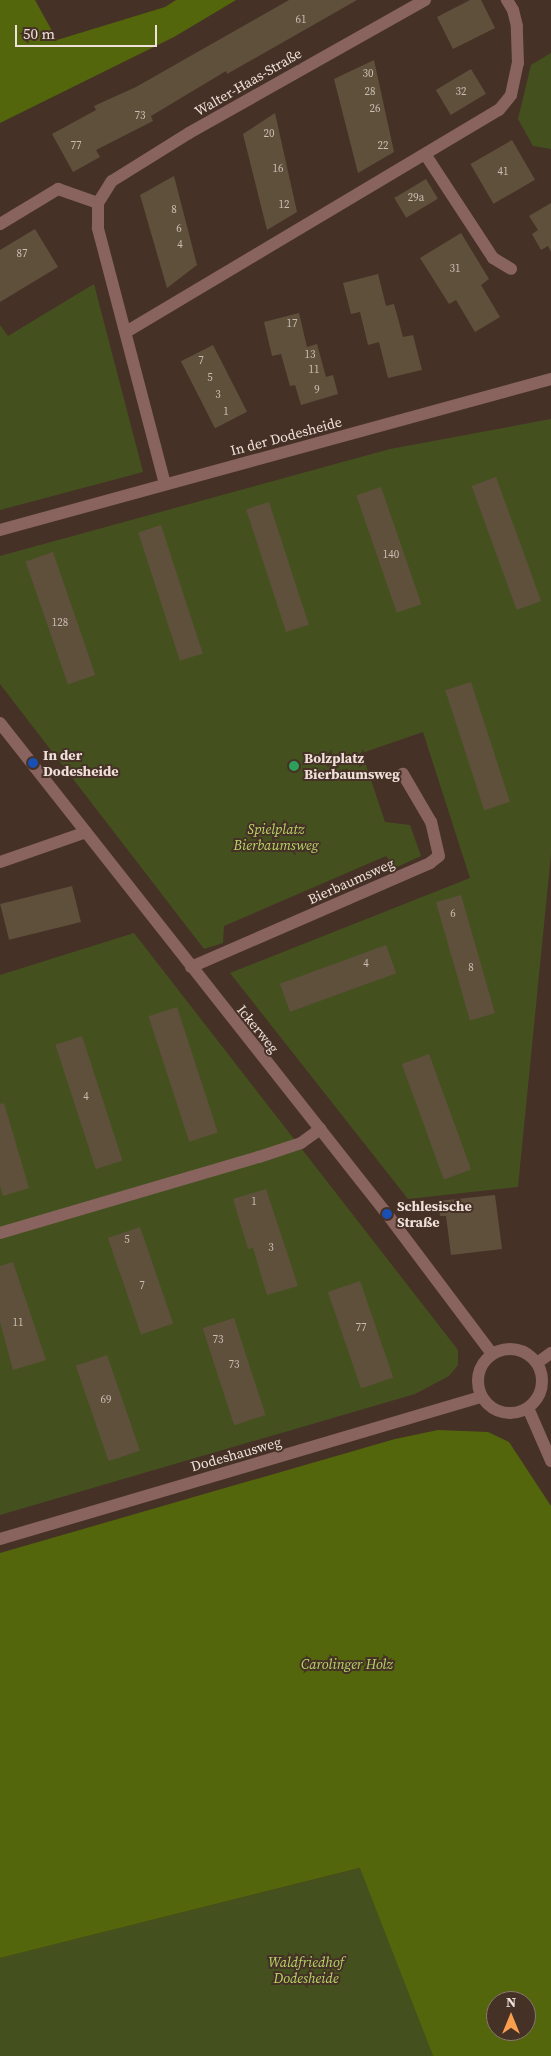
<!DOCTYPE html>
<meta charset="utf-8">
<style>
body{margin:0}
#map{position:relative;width:551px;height:2056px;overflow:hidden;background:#463126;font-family:"Source Serif 4",serif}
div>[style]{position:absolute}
.green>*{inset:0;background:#44511f}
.forest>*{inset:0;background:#53660c}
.building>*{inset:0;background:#5f503c;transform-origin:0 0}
.minor>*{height:12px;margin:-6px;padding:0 6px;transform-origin:6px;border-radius:6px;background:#89645f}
.minor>.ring{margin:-6px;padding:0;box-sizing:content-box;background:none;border:12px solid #89645f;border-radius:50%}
.dots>*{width:14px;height:14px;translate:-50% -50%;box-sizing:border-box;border:2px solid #463126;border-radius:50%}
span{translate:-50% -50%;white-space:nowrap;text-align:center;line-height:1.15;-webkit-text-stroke:4px #463126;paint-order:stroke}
.number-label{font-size:11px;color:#cbbdb2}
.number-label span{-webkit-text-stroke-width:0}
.street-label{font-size:14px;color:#efe1da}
.poi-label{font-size:14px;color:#efe1da;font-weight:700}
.left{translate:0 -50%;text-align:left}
.park-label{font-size:14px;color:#b8d668;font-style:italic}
.north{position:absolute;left:486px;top:1991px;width:50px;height:50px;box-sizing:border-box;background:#463126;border:1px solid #8a776e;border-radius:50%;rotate:0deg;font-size:14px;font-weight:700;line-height:20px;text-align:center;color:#efe1da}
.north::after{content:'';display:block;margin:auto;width:18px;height:22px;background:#f99f4d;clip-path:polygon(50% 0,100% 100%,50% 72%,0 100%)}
.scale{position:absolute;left:15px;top:25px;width:142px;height:22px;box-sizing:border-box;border:2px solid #efe1da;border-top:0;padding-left:6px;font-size:15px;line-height:18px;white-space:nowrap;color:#efe1da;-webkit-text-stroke:4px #463126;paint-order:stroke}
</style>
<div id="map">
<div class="green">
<div style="clip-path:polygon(551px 53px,551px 149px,533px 146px,518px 119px,531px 65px)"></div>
<div style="clip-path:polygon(94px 284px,143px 472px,0 510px,0 325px,8px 336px)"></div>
<div style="clip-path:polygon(551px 419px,551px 854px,518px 1187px,408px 1199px,230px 973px,470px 878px,423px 732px,362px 753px,385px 822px,410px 825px,421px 856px,395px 868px,386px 856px,224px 926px,223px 943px,204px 949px,0 684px,0 556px,390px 449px)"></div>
<div style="clip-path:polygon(134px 933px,458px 1350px,458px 1365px,449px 1376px,415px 1394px,0 1515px,0 975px)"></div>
<div style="clip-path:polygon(361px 1868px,433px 2056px,0 2056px,0 1958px)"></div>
</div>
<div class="forest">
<div style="clip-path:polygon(0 0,35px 0,57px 40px,165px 7px,176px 0,236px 0,174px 37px,0 123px)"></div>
<div style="clip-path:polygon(evenodd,438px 1430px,488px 1432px,509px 1442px,551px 1506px,551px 2056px,433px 2056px,360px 1868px,0 1958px,0 1553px,395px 1439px,438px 1430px,496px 2001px,526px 2001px,526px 2031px,496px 2031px,496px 2001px)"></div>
</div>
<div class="building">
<div style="clip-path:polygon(289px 0,357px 0,227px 74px,226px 71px,151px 116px,153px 121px,96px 150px,100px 157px,73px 172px,52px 134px,96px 110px,94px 106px,136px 87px)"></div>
<div style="clip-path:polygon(470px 0,481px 0,495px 28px,453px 49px,437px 17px)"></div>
<div style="clip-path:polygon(374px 60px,394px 152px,358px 173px,334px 79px)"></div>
<div style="left:471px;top:69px;width:29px;height:41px;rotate:59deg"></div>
<div style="clip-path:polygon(275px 113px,297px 212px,267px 230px,243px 134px)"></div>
<div style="left:512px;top:140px;width:46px;height:48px;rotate:60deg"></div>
<div style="clip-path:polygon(174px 176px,197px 265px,167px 288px,140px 195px)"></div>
<div style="left:426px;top:179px;width:23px;height:37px;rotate:59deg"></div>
<div style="clip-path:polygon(551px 203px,551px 252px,548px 246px,541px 250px,532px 234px,538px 230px,529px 216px)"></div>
<div style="clip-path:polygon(35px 229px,58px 267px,0 302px,0 250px)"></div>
<div style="clip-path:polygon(461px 233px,489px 279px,481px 285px,500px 317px,475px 332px,456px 300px,449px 304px,420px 258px)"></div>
<div style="clip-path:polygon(378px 274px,386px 306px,394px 304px,403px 337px,413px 335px,422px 370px,388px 378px,379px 342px,368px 345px,360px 312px,351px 314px,343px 283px)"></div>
<div style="clip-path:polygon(299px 313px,307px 347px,317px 344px,326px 377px,333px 375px,338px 394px,301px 405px,295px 385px,290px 386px,281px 354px,272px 356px,264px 322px)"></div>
<div style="left:213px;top:345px;width:75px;height:36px;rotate:63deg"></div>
<div style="left:496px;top:477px;width:132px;height:26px;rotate:70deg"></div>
<div style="left:381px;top:487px;width:124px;height:26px;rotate:71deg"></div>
<div style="left:269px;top:502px;width:129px;height:24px;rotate:72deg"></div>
<div style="left:161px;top:525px;width:135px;height:24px;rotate:72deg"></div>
<div style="left:53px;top:552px;width:130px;height:29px;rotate:71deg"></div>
<div style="left:471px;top:682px;width:126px;height:27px;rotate:72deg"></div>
<div style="left:72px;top:886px;width:37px;height:74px;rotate:76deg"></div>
<div style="left:461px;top:895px;width:123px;height:26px;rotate:74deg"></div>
<div style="left:386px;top:945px;width:30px;height:113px;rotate:70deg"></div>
<div style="left:177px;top:1007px;width:132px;height:30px;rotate:72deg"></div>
<div style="left:82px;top:1036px;width:131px;height:28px;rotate:72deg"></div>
<div style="left:429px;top:1054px;width:123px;height:29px;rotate:70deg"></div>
<div style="clip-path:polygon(4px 1103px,29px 1188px,3px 1196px,0 1186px,0 1104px)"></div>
<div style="clip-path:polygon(266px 1189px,298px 1286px,267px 1295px,253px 1248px,248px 1249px,233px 1199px)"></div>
<div style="clip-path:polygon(495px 1195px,502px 1249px,451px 1255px,446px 1216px,440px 1216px,438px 1201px)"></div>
<div style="left:140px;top:1227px;width:102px;height:34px;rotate:71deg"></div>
<div style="clip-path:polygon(13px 1262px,46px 1360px,13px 1370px,0 1322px,0 1266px)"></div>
<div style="left:360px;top:1281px;width:102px;height:34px;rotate:71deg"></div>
<div style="left:234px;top:1318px;width:102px;height:33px;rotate:72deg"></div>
<div style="left:107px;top:1355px;width:101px;height:33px;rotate:71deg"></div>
</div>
<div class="minor">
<div style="left:425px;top:154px;width:124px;rotate:56.8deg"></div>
<div style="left:493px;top:258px;width:21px;rotate:31deg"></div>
<div style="left:0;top:224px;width:68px;rotate:-31.1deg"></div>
<div style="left:58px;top:189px;width:42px;rotate:19.3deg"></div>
<div style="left:126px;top:332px;width:434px;rotate:-30.8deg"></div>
<div style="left:499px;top:110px;width:19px;rotate:-51deg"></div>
<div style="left:511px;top:95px;width:33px;rotate:-78deg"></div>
<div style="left:518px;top:63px;width:37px;rotate:-92deg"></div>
<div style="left:517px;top:26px;width:16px;rotate:-104deg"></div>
<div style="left:513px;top:10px;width:12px;rotate:-121deg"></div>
<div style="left:165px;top:484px;width:265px;rotate:-104.7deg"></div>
<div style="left:98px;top:228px;width:25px;rotate:-90deg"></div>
<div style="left:98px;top:203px;width:26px;rotate:-58deg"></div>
<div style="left:112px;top:181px;width:91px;rotate:-31.9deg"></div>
<div style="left:189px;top:133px;width:271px;rotate:-29.4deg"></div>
<div style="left:0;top:530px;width:571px;rotate:-15.33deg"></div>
<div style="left:0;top:723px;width:625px;rotate:51.76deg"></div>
<div style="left:387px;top:1214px;width:175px;rotate:53.1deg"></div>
<div style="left:0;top:862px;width:91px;rotate:-19.2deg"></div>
<div style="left:191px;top:967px;width:261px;rotate:-23.5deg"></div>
<div style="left:430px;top:863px;width:11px;rotate:-38deg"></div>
<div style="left:439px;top:856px;width:35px;rotate:-103deg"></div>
<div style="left:431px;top:822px;width:56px;rotate:-120.3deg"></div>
<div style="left:0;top:1233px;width:270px;rotate:-16.4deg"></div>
<div style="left:259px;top:1157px;width:44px;rotate:-18.4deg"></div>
<div style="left:301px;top:1143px;width:24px;rotate:-36deg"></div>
<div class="ring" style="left:478px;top:1349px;width:52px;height:52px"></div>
<div style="left:537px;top:1363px;width:17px;rotate:-36deg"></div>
<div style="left:528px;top:1408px;width:58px;rotate:66.5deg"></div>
<div style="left:0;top:1539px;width:502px;rotate:-16.45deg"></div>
</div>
<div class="dots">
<div style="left:33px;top:763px;background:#1a4fb4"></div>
<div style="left:294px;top:766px;background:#2e9e5b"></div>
<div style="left:387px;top:1214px;background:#1a4fb4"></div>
</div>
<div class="number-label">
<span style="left:301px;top:20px">61</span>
<span style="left:368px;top:74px">30</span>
<span style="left:370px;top:92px">28</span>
<span style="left:461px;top:92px">32</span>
<span style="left:375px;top:109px">26</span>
<span style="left:140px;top:116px">73</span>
<span style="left:269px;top:134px">20</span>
<span style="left:76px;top:146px">77</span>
<span style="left:383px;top:146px">22</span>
<span style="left:278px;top:169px">16</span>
<span style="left:503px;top:172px">41</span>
<span style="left:416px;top:198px">29a</span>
<span style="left:284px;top:205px">12</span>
<span style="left:174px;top:210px">8</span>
<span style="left:179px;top:229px">6</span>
<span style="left:180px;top:245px">4</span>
<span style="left:22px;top:254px">87</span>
<span style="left:455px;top:269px">31</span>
<span style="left:292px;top:324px">17</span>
<span style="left:310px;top:355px">13</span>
<span style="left:201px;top:361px">7</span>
<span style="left:314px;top:370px">11</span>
<span style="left:210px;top:378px">5</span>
<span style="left:317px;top:390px">9</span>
<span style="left:218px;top:395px">3</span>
<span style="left:226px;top:412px">1</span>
<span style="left:391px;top:555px">140</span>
<span style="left:60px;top:623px">128</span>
<span style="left:453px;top:914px">6</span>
<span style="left:366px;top:964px">4</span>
<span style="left:471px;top:968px">8</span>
<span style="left:86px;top:1097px">4</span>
<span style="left:254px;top:1202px">1</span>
<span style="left:127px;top:1240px">5</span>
<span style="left:271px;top:1248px">3</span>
<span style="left:142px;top:1286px">7</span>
<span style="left:18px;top:1323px">11</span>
<span style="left:361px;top:1328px">77</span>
<span style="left:218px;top:1340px">73</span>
<span style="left:234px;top:1365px">73</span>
<span style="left:106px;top:1400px">69</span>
</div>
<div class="street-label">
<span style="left:248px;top:82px;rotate:-30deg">Walter-Haas-Straße</span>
<span style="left:286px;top:436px;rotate:-15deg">In der Dodesheide</span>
<span style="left:351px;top:881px;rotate:-24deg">Bierbaumsweg</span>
<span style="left:258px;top:1029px;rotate:51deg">Ickerweg</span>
<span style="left:236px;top:1454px;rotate:-16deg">Dodeshausweg</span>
</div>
<div class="poi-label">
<span class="left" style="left:43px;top:763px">In der<br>Dodesheide</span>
<span class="left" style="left:304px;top:766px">Bolzplatz<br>Bierbaumsweg</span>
<span class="left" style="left:397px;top:1214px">Schlesische<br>Straße</span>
</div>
<div class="park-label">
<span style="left:276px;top:837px">Spielplatz<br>Bierbaumsweg</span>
<span style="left:347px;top:1664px">Carolinger Holz</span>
<span style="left:306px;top:1970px">Waldfriedhof<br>Dodesheide</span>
</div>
<div class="north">N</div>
<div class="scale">50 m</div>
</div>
